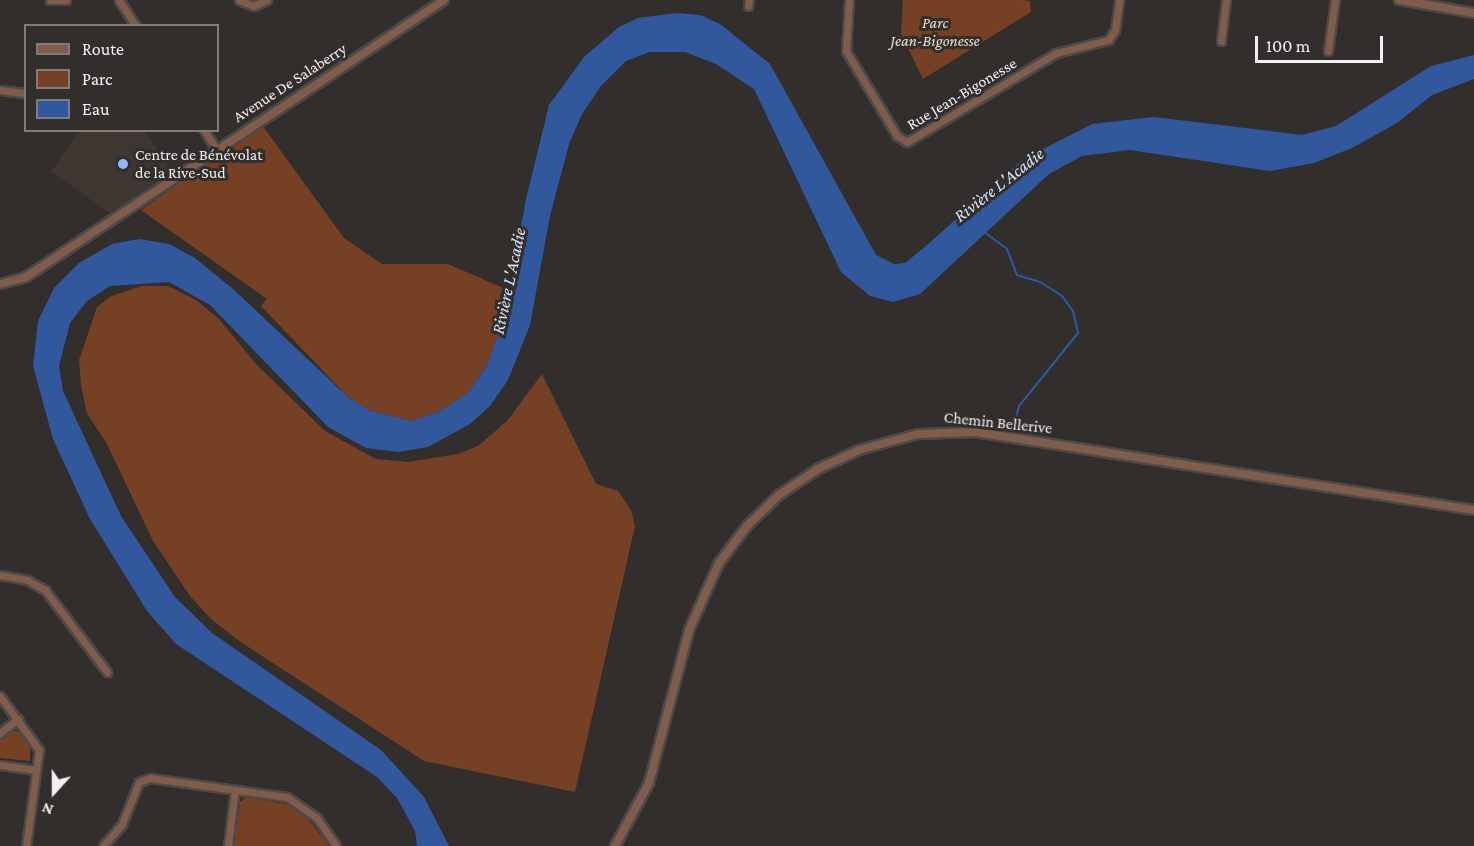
<!DOCTYPE html>
<meta charset="utf-8">
<style>
body{margin:0}
#map{position:relative;width:1474px;height:846px;overflow:hidden;background:#312e2c;font-family:"Crimson Pro",serif}
div>[style]{position:absolute}
.built>*{inset:0;background:#3f3632}
.green>*{inset:0;background:#754024}
.water>*{inset:0;background:#31589c}
.stream>*{height:2px;margin:-1px;padding:0 1px;transform-origin:1px;border-radius:1px;background:#31589c}
.roads{filter:drop-shadow(2px 0 #4c4947) drop-shadow(-2px 0 #4c4947) drop-shadow(0 2px #4c4947) drop-shadow(0 -2px #4c4947)}
.minor>*{height:7px;margin:-3.5px;padding:0 3.5px;transform-origin:3.5px;border-radius:3.5px;background:#7f5c4b}
.tertiary>*{height:8px;margin:-4px;padding:0 4px;transform-origin:4px;border-radius:4px;background:#7f5c4b}
.dots>*{width:16px;height:16px;translate:-50% -50%;box-sizing:border-box;border:3px solid #312e2c;border-radius:50%}
span{translate:-50% -50%;white-space:nowrap;text-align:center;line-height:1.15;-webkit-text-stroke:6px #312e2c;paint-order:stroke}
.park-label{font-size:16px;color:#f1dacf;font-style:italic}
.street-label{font-size:16px;color:#f3f1f0}
.poi-label{font-size:16px;color:#f3f1f0}
.left{translate:0 -50%;text-align:left}
.water-label{font-size:18px;color:#d8e4f7;font-style:italic}
.legend{position:absolute;left:24px;top:24px;width:195px;height:108px;box-sizing:border-box;background:#312e2c;border:2px solid #7f7c7a;margin:0;padding:8px 10px;list-style:none;font-size:18px;color:#f3f1f0}
.legend li{display:flex;align-items:center;gap:12px;height:30px}
.legend b{width:30px;border:2px solid #7f7c7a}
.north{position:absolute;left:24px;top:762px;width:60px;height:60px;-webkit-text-stroke:4px #312e2c;paint-order:stroke;rotate:201deg;font-size:16px;font-weight:700;line-height:24px;text-align:center;color:#f3f1f0}
.north::after{content:'';display:block;margin:auto;width:21px;height:27px;background:#f3f1f0;clip-path:polygon(50% 0,100% 100%,50% 72%,0 100%)}
.scale{position:absolute;left:1255px;top:36px;width:128px;height:27px;box-sizing:border-box;border:3px solid #f3f1f0;border-top:0;padding-left:8px;font-size:18px;line-height:21px;white-space:nowrap;color:#f3f1f0;-webkit-text-stroke:4px #312e2c;paint-order:stroke}
</style>
<div id="map">
<div class="built">
<div style="clip-path:polygon(144px 130px,172px 172px,110px 213px,51px 172px,79px 131px)"></div>
</div>
<div class="green">
<div style="clip-path:polygon(903px 0,1021px 0,1030px 1px,1031px 12px,923px 79px,901px 34px)"></div>
<div style="clip-path:polygon(262px 125px,344px 238px,382px 264px,448px 264px,508px 290px,503px 328px,487px 365px,467px 394px,440px 411px,411px 421px,369px 410px,348px 397px,261px 306px,267px 299px,141px 210px)"></div>
<div style="clip-path:polygon(142px 286px,168px 286px,196px 300px,219px 319px,257px 365px,325px 431px,376px 459px,408px 462px,458px 454px,478px 446px,507px 421px,542px 374px,596px 484px,618px 491px,631px 510px,635px 526px,575px 792px,424px 761px,239px 641px,211px 619px,190px 596px,153px 541px,106px 442px,87px 414px,81px 385px,79px 360px,97px 307px,111px 296px)"></div>
<div style="clip-path:polygon(11px 731px,19px 731px,30px 744px,30px 761px,0 758px,0 739px)"></div>
<div style="clip-path:polygon(246px 797px,290px 805px,308px 819px,329px 846px,234px 846px,240px 802px)"></div>
</div>
<div class="water">
<div style="clip-path:polygon(676px 13px,700px 15px,720px 24px,770px 64px,876px 255px,894px 264px,905px 263px,927px 245px,1022px 160px,1092px 124px,1154px 117px,1302px 135px,1336px 126px,1431px 66px,1474px 55px,1474px 79px,1432px 95px,1397px 123px,1352px 148px,1314px 163px,1270px 171px,1130px 150px,1082px 156px,1049px 174px,920px 294px,893px 302px,870px 296px,841px 272px,754px 89px,716px 64px,685px 52px,650px 52px,626px 61px,601px 86px,582px 114px,569px 144px,550px 216px,530px 325px,508px 380px,490px 406px,470px 424px,428px 447px,398px 452px,366px 448px,328px 427px,210px 305px,169px 282px,110px 286px,87px 301px,70px 323px,59px 366px,63px 391px,121px 516px,175px 597px,212px 633px,381px 750px,424px 797px,449px 846px,417px 846px,415px 831px,397px 798px,377px 777px,176px 644px,147px 611px,90px 519px,53px 439px,33px 366px,38px 321px,54px 288px,79px 263px,112px 244px,139px 239px,169px 244px,195px 258px,233px 289px,348px 397px,369px 410px,411px 421px,440px 411px,467px 394px,487px 365px,503px 324px,526px 199px,549px 105px,584px 57px,619px 27px,638px 18px)"></div>
</div>
<div class="stream">
<div style="left:984px;top:232px;width:29px;rotate:36deg"></div>
<div style="left:1007px;top:249px;width:28px;rotate:69deg"></div>
<div style="left:1017px;top:275px;width:24px;rotate:17deg"></div>
<div style="left:1040px;top:282px;width:26px;rotate:32deg"></div>
<div style="left:1062px;top:296px;width:19px;rotate:54deg"></div>
<div style="left:1073px;top:311px;width:23px;rotate:77deg"></div>
<div style="left:1078px;top:333px;width:94px;rotate:128.9deg"></div>
<div style="left:1019px;top:406px;width:25px;rotate:104deg"></div>
</div>
<div class="roads">
<div class="minor">
<div style="left:50px;top:0;width:16px"></div>
<div style="left:119px;top:0;width:31px;rotate:57deg"></div>
<div style="left:239px;top:0;width:15px;rotate:23deg"></div>
<div style="left:253px;top:6px;width:15px;rotate:-23deg"></div>
<div style="left:849px;top:0;width:51px;rotate:93.4deg"></div>
<div style="left:846px;top:51px;width:99px;rotate:59deg"></div>
<div style="left:897px;top:136px;width:12px;rotate:31deg"></div>
<div style="left:907px;top:142px;width:174px;rotate:-30.9deg"></div>
<div style="left:1056px;top:53px;width:54px;rotate:-14deg"></div>
<div style="left:1108px;top:40px;width:12px;rotate:-55deg"></div>
<div style="left:1115px;top:30px;width:30px;rotate:-82deg"></div>
<div style="left:748px;top:6px;width:6px;rotate:-81deg"></div>
<div style="left:1221px;top:41px;width:41px;rotate:-83deg"></div>
<div style="left:1328px;top:51px;width:51px;rotate:-82.2deg"></div>
<div style="left:0;top:90px;width:26px;rotate:7deg"></div>
<div style="left:204px;top:130px;width:24px;rotate:57deg"></div>
<div style="left:0;top:575px;width:27px;rotate:10deg"></div>
<div style="left:27px;top:580px;width:21px;rotate:29deg"></div>
<div style="left:45px;top:590px;width:103px;rotate:52.9deg"></div>
<div style="left:0;top:696px;width:67px;rotate:54.2deg"></div>
<div style="left:39px;top:750px;width:97px;rotate:97.7deg"></div>
<div style="left:0;top:733px;width:23px;rotate:-38deg"></div>
<div style="left:0;top:765px;width:36px;rotate:8deg"></div>
<div style="left:103px;top:846px;width:29px;rotate:-49deg"></div>
<div style="left:122px;top:824px;width:45px;rotate:-68deg"></div>
<div style="left:139px;top:782px;width:12px;rotate:-20deg"></div>
<div style="left:150px;top:778px;width:138px;rotate:7.9deg"></div>
<div style="left:287px;top:797px;width:35px;rotate:35deg"></div>
<div style="left:316px;top:817px;width:35px;rotate:55deg"></div>
<div style="left:228px;top:846px;width:57px;rotate:-83deg"></div>
</div>
<div class="tertiary">
<div style="left:1399px;top:0;width:76px;rotate:9.8deg"></div>
<div style="left:0;top:284px;width:27px;rotate:-15deg"></div>
<div style="left:26px;top:277px;width:501px;rotate:-33.53deg"></div>
<div style="left:615px;top:846px;width:72px;rotate:-61.6deg"></div>
<div style="left:649px;top:783px;width:158px;rotate:-75.3deg"></div>
<div style="left:689px;top:630px;width:73px;rotate:-65.9deg"></div>
<div style="left:719px;top:563px;width:46px;rotate:-52.9deg"></div>
<div style="left:747px;top:526px;width:45px;rotate:-44.1deg"></div>
<div style="left:779px;top:495px;width:47px;rotate:-33.7deg"></div>
<div style="left:818px;top:469px;width:45px;rotate:-24.9deg"></div>
<div style="left:859px;top:450px;width:61px;rotate:-15.2deg"></div>
<div style="left:918px;top:434px;width:57px;rotate:-2deg"></div>
<div style="left:975px;top:432px;width:505px;rotate:8.88deg"></div>
</div>
</div>
<div class="dots">
<div style="left:123px;top:164px;background:#90b8fd"></div>
</div>
<div class="park-label">
<span style="left:935px;top:32px">Parc<br>Jean-Bigonesse</span>
</div>
<div class="street-label">
<span style="left:290px;top:83px;rotate:-33deg">Avenue De Salaberry</span>
<span style="left:962px;top:94px;rotate:-31deg">Rue Jean-Bigonesse</span>
<span style="left:998px;top:423px;rotate:6deg">Chemin Bellerive</span>
</div>
<div class="poi-label">
<span class="left" style="left:135px;top:164px">Centre de Bénévolat<br>de la Rive-Sud</span>
</div>
<div class="water-label">
<span style="left:999px;top:185px;rotate:-38deg">Rivière L'Acadie</span>
<span style="left:509px;top:281px;rotate:-78deg">Rivière L'Acadie</span>
</div>
<ul class="legend">
<li><b style="height:8px;background:#7f5c4b"></b>Route</li>
<li><b style="height:16px;background:#754024"></b>Parc</li>
<li><b style="height:16px;background:#31589c"></b>Eau</li>
</ul>
<div class="north">N</div>
<div class="scale">100 m</div>
</div>
